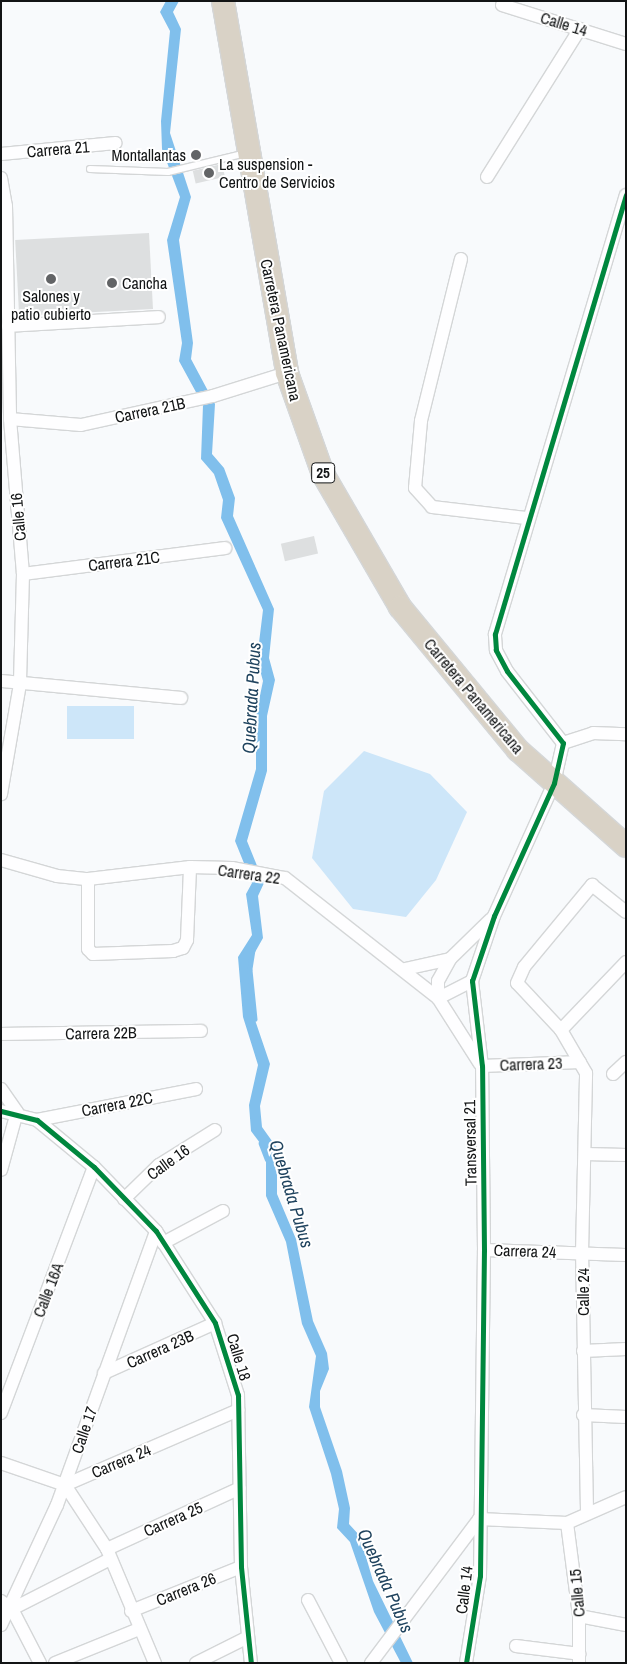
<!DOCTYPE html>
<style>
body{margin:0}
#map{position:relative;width:627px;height:1664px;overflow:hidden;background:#f8fafc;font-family:"Archivo Narrow",sans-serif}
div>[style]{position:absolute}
.green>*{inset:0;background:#cde6f9;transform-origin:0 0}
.water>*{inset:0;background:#80bfec}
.stream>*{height:4.5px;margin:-2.25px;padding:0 2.25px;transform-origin:2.25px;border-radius:2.25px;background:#80bfec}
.building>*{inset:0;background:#dddfe0;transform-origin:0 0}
.roads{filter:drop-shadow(1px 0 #d4d6d7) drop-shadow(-1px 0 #d4d6d7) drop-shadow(0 1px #d4d6d7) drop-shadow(0 -1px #d4d6d7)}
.lane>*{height:6px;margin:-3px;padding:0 3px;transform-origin:3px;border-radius:3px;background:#fefeff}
.street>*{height:12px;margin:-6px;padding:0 6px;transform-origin:6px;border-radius:6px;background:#fefeff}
.highway>*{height:22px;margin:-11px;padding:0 11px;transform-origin:11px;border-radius:11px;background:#d9d2c6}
.cycleway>*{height:5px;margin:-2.5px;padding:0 2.5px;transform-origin:2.5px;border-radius:2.5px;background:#00873e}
.dots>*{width:14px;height:14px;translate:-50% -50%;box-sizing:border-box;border:2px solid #fff;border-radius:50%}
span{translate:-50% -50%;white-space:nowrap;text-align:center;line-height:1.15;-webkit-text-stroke:4px #fff;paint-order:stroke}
.shield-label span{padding:1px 4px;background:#fff;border:1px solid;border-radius:4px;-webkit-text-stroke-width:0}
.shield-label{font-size:15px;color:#121415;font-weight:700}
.street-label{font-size:16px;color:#121415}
.poi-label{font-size:16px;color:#121415}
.right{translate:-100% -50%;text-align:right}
.left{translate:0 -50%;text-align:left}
.water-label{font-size:18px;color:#1f435e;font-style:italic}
.frame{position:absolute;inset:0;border:2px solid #121415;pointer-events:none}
</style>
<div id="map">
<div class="green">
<div style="left:67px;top:706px;width:67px;height:33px"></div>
<div style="clip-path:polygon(364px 751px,430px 774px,467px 812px,436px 880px,406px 917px,353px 909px,312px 858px,324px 791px)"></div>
</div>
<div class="water">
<div style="clip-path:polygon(166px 1px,179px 1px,173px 12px,181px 29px,170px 133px,191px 197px,179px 240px,193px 343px,191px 359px,215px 404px,212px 454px,224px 468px,235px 498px,233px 516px,274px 609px,269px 658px,275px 680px,267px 716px,267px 771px,247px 841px,264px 883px,258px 896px,263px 938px,250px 961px,253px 1014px,270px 1064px,260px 1106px,262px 1127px,277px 1148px,277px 1194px,296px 1239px,313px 1321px,327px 1353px,329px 1369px,320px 1391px,320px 1407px,342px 1471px,350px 1508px,349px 1524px,360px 1536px,373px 1581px,413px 1663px,401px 1663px,374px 1612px,350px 1542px,337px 1528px,339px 1509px,331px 1474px,309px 1407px,316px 1356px,302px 1324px,286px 1242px,266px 1196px,266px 1151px,251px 1131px,249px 1105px,258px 1065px,243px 1017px,238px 957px,252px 935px,246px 894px,252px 883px,235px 841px,256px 769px,256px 715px,263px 681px,257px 659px,263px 610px,221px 518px,223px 500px,214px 474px,201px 459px,203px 405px,179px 361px,182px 343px,167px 240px,180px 197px,162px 149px,161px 121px,170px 31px,160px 12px)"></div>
</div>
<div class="stream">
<div style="left:253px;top:950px;width:20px;rotate:99deg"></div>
<div style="left:250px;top:970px;width:49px;rotate:84.2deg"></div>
<div style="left:261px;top:1143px;width:17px;rotate:69deg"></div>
</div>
<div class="building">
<div style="left:222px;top:164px;width:13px;height:30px;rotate:77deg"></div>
<div style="left:149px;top:233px;width:76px;height:134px;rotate:87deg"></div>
<div style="left:314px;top:536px;width:18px;height:34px;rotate:77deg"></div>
</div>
<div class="roads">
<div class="lane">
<div style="left:90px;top:169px;width:78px;rotate:2.2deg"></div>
<div style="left:168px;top:172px;width:80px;rotate:-13.7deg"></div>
</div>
<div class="street">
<div style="left:502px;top:5px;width:130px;rotate:17.5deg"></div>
<div style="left:1px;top:154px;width:115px;rotate:-5.5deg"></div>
<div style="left:487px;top:177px;width:175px;rotate:-57.9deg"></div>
<div style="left:1px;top:178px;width:28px;rotate:80deg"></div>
<div style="left:6px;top:206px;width:213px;rotate:88.9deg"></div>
<div style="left:10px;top:419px;width:156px;rotate:85.2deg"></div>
<div style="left:23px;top:574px;width:110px;rotate:91.6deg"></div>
<div style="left:20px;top:684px;width:112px;rotate:99.8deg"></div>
<div style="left:461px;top:259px;width:167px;rotate:103.9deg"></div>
<div style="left:421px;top:421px;width:67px;rotate:95.1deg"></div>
<div style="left:415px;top:488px;width:25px;rotate:48deg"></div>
<div style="left:432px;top:507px;width:95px;rotate:6.7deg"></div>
<div style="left:8px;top:326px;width:151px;rotate:-3.4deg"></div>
<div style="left:10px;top:419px;width:71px;rotate:4.8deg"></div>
<div style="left:81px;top:425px;width:135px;rotate:-12.4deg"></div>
<div style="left:213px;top:396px;width:77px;rotate:-17.3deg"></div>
<div style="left:23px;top:574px;width:204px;rotate:-7.3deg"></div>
<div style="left:1px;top:681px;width:181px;rotate:5.4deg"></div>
<div style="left:563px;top:743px;width:32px;rotate:-18deg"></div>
<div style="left:593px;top:733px;width:33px;rotate:2deg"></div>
<div style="left:1px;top:860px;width:58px;rotate:15.9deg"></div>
<div style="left:57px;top:876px;width:31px;rotate:6deg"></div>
<div style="left:88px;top:879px;width:103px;rotate:-6.7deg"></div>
<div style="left:190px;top:867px;width:42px;rotate:1.4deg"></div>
<div style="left:232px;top:868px;width:54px;rotate:10.7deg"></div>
<div style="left:285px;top:878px;width:194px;rotate:38.1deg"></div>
<div style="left:438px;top:998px;width:78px;rotate:57.5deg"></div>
<div style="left:88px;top:879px;width:70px;rotate:90deg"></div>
<div style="left:88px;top:949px;width:7px;rotate:45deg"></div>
<div style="left:93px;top:954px;width:80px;rotate:-2.1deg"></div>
<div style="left:173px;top:951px;width:10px;rotate:-17deg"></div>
<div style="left:183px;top:948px;width:9px;rotate:-63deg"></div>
<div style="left:187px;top:940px;width:73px;rotate:-87.6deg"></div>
<div style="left:405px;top:969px;width:46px;rotate:-12.5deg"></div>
<div style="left:472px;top:981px;width:38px;rotate:153deg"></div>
<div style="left:438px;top:998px;width:17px;rotate:-90deg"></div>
<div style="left:438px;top:981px;width:25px;rotate:-61deg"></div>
<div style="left:450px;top:959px;width:57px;rotate:-44.3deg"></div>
<div style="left:561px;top:1030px;width:94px;rotate:-46.3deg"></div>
<div style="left:1px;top:1034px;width:200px;rotate:-0.9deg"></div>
<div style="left:482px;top:1066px;width:98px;rotate:-2.3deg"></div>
<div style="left:613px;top:1074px;width:18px;rotate:-43deg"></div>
<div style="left:1px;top:1089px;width:28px;rotate:55deg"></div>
<div style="left:17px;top:1112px;width:60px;rotate:105.4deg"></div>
<div style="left:1px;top:1111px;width:37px;rotate:14deg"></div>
<div style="left:37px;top:1120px;width:74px;rotate:39.5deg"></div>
<div style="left:94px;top:1167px;width:89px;rotate:45.9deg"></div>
<div style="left:156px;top:1231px;width:109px;rotate:57.3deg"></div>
<div style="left:215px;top:1323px;width:76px;rotate:72.3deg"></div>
<div style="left:238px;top:1395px;width:172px;rotate:89deg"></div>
<div style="left:241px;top:1567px;width:97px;rotate:84.1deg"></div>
<div style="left:37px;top:1120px;width:162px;rotate:-11deg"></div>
<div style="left:585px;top:1154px;width:41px;rotate:1.4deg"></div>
<div style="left:124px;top:1199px;width:49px;rotate:-44.2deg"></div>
<div style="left:159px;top:1165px;width:66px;rotate:-32deg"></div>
<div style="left:163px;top:1243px;width:68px;rotate:-28.1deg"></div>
<div style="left:484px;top:1250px;width:142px;rotate:2deg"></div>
<div style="left:583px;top:1351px;width:43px;rotate:-2.7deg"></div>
<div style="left:104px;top:1373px;width:122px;rotate:-24.2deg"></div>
<div style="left:1px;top:1413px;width:263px;rotate:-69.3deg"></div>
<div style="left:583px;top:1415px;width:43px;rotate:2.7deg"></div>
<div style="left:1px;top:1463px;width:68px;rotate:19deg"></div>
<div style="left:65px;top:1485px;width:189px;rotate:-23.4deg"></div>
<div style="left:65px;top:1485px;width:77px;rotate:56.7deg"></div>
<div style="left:107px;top:1549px;width:124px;rotate:67.2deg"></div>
<div style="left:587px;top:1511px;width:258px;rotate:-91.1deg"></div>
<div style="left:582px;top:1253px;width:180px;rotate:-88.7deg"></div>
<div style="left:586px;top:1073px;width:50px;rotate:-120.2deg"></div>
<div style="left:561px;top:1030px;width:64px;rotate:-133.1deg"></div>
<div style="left:517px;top:983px;width:17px;rotate:-66deg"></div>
<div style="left:524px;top:967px;width:107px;rotate:-50.3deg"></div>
<div style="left:592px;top:885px;width:43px;rotate:38.5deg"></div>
<div style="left:479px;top:1519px;width:88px;rotate:2.6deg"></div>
<div style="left:567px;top:1523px;width:64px;rotate:-23.8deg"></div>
<div style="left:567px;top:1523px;width:94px;rotate:82.6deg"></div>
<div style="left:579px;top:1616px;width:47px;rotate:90deg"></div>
<div style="left:107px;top:1549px;width:146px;rotate:-24.6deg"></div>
<div style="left:308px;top:1600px;width:71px;rotate:62.4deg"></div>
<div style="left:1px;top:1601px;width:14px;rotate:36deg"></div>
<div style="left:12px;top:1609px;width:61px;rotate:62.6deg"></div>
<div style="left:12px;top:1609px;width:110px;rotate:-27deg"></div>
<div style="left:131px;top:1611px;width:118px;rotate:-21.8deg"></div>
<div style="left:579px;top:1616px;width:48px;rotate:10.8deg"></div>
<div style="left:1px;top:1625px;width:132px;rotate:-65deg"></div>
<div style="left:57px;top:1505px;width:291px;rotate:-70.1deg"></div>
<div style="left:516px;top:1646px;width:64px;rotate:7.1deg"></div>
<div style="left:55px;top:1663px;width:91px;rotate:-22deg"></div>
<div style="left:196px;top:1663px;width:58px;rotate:-26.6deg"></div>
<div style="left:371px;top:1663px;width:180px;rotate:-53.1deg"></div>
<div style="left:466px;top:1663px;width:88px;rotate:-80.9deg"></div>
<div style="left:480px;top:1576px;width:326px;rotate:-89.3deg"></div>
<div style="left:484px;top:1250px;width:184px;rotate:-90.6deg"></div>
<div style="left:482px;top:1066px;width:86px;rotate:-96.7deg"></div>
<div style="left:472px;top:981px;width:69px;rotate:-71.3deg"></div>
<div style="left:494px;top:916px;width:146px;rotate:-65.7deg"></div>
<div style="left:554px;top:783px;width:41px;rotate:-77.3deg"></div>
<div style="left:563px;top:743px;width:91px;rotate:-127.9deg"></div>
<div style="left:507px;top:671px;width:24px;rotate:-118deg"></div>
<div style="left:496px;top:650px;width:16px;rotate:-94deg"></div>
<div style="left:495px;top:634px;width:458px;rotate:-73.4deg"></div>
</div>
<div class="highway">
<div style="left:223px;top:1px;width:377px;rotate:80.2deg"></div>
<div style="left:287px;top:373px;width:107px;rotate:70.4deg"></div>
<div style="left:323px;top:474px;width:154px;rotate:59.9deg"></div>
<div style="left:400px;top:607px;width:185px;rotate:50.5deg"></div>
<div style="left:518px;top:750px;width:144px;rotate:41.6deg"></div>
</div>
</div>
<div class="cycleway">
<div style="left:1px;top:1111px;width:37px;rotate:14deg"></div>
<div style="left:37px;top:1120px;width:74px;rotate:39.5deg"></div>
<div style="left:94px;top:1167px;width:89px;rotate:45.9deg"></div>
<div style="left:156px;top:1231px;width:109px;rotate:57.3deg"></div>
<div style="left:215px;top:1323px;width:76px;rotate:72.3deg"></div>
<div style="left:238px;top:1395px;width:172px;rotate:89deg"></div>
<div style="left:241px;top:1567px;width:97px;rotate:84.1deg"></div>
<div style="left:466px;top:1663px;width:88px;rotate:-80.9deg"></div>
<div style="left:480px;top:1576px;width:326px;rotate:-89.3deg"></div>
<div style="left:484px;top:1250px;width:184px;rotate:-90.6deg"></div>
<div style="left:482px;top:1066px;width:86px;rotate:-96.7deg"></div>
<div style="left:472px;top:981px;width:69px;rotate:-71.3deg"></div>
<div style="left:494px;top:916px;width:146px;rotate:-65.7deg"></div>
<div style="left:554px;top:783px;width:41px;rotate:-77.3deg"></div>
<div style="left:563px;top:743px;width:91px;rotate:-127.9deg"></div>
<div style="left:507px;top:671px;width:24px;rotate:-118deg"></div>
<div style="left:496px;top:650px;width:16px;rotate:-94deg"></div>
<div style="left:495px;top:634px;width:458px;rotate:-73.4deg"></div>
</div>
<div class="dots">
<div style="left:196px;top:155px;background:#626466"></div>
<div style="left:209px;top:173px;background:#626466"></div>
<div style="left:51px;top:279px;background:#626466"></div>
<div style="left:112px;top:283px;background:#626466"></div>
</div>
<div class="shield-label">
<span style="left:323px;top:473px">25</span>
</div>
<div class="street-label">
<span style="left:564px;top:24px;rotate:17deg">Calle 14</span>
<span style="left:58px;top:149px;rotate:-5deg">Carrera 21</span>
<span style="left:281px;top:330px;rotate:78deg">Carretera Panamericana</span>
<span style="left:150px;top:410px;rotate:-12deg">Carrera 21B</span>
<span style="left:18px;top:517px;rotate:-95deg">Calle 16</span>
<span style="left:124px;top:561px;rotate:-7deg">Carrera 21C</span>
<span style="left:474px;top:696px;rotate:50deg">Carretera Panamericana</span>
<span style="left:249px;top:874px;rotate:8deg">Carrera 22</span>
<span style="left:101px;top:1033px;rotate:-1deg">Carrera 22B</span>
<span style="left:531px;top:1064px;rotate:-2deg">Carrera 23</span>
<span style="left:117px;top:1104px;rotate:-11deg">Carrera 22C</span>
<span style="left:470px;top:1143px;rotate:-91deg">Transversal 21</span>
<span style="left:168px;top:1162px;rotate:-36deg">Calle 16</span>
<span style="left:525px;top:1251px;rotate:2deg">Carrera 24</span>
<span style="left:48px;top:1290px;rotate:-69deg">Calle 16A</span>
<span style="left:583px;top:1292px;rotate:-90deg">Calle 24</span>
<span style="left:160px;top:1349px;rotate:-24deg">Carrera 23B</span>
<span style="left:239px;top:1357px;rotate:73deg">Calle 18</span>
<span style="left:84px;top:1430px;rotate:-71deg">Calle 17</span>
<span style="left:121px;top:1461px;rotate:-23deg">Carrera 24</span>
<span style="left:173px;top:1519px;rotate:-24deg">Carrera 25</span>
<span style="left:186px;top:1589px;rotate:-22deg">Carrera 26</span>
<span style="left:464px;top:1590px;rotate:-83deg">Calle 14</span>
<span style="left:577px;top:1593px;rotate:-95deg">Calle 15</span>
</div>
<div class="poi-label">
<span class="right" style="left:186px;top:155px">Montallantas</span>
<span class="left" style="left:219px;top:173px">La suspension -<br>Centro de Servicios</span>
<span class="left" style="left:122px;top:283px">Cancha</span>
<span style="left:51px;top:305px">Salones y<br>patio cubierto</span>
</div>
<div class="water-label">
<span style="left:252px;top:698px;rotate:-87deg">Quebrada Pubus</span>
<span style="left:291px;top:1194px;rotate:73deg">Quebrada Pubus</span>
<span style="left:385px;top:1581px;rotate:66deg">Quebrada Pubus</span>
</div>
<div class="frame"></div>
</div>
